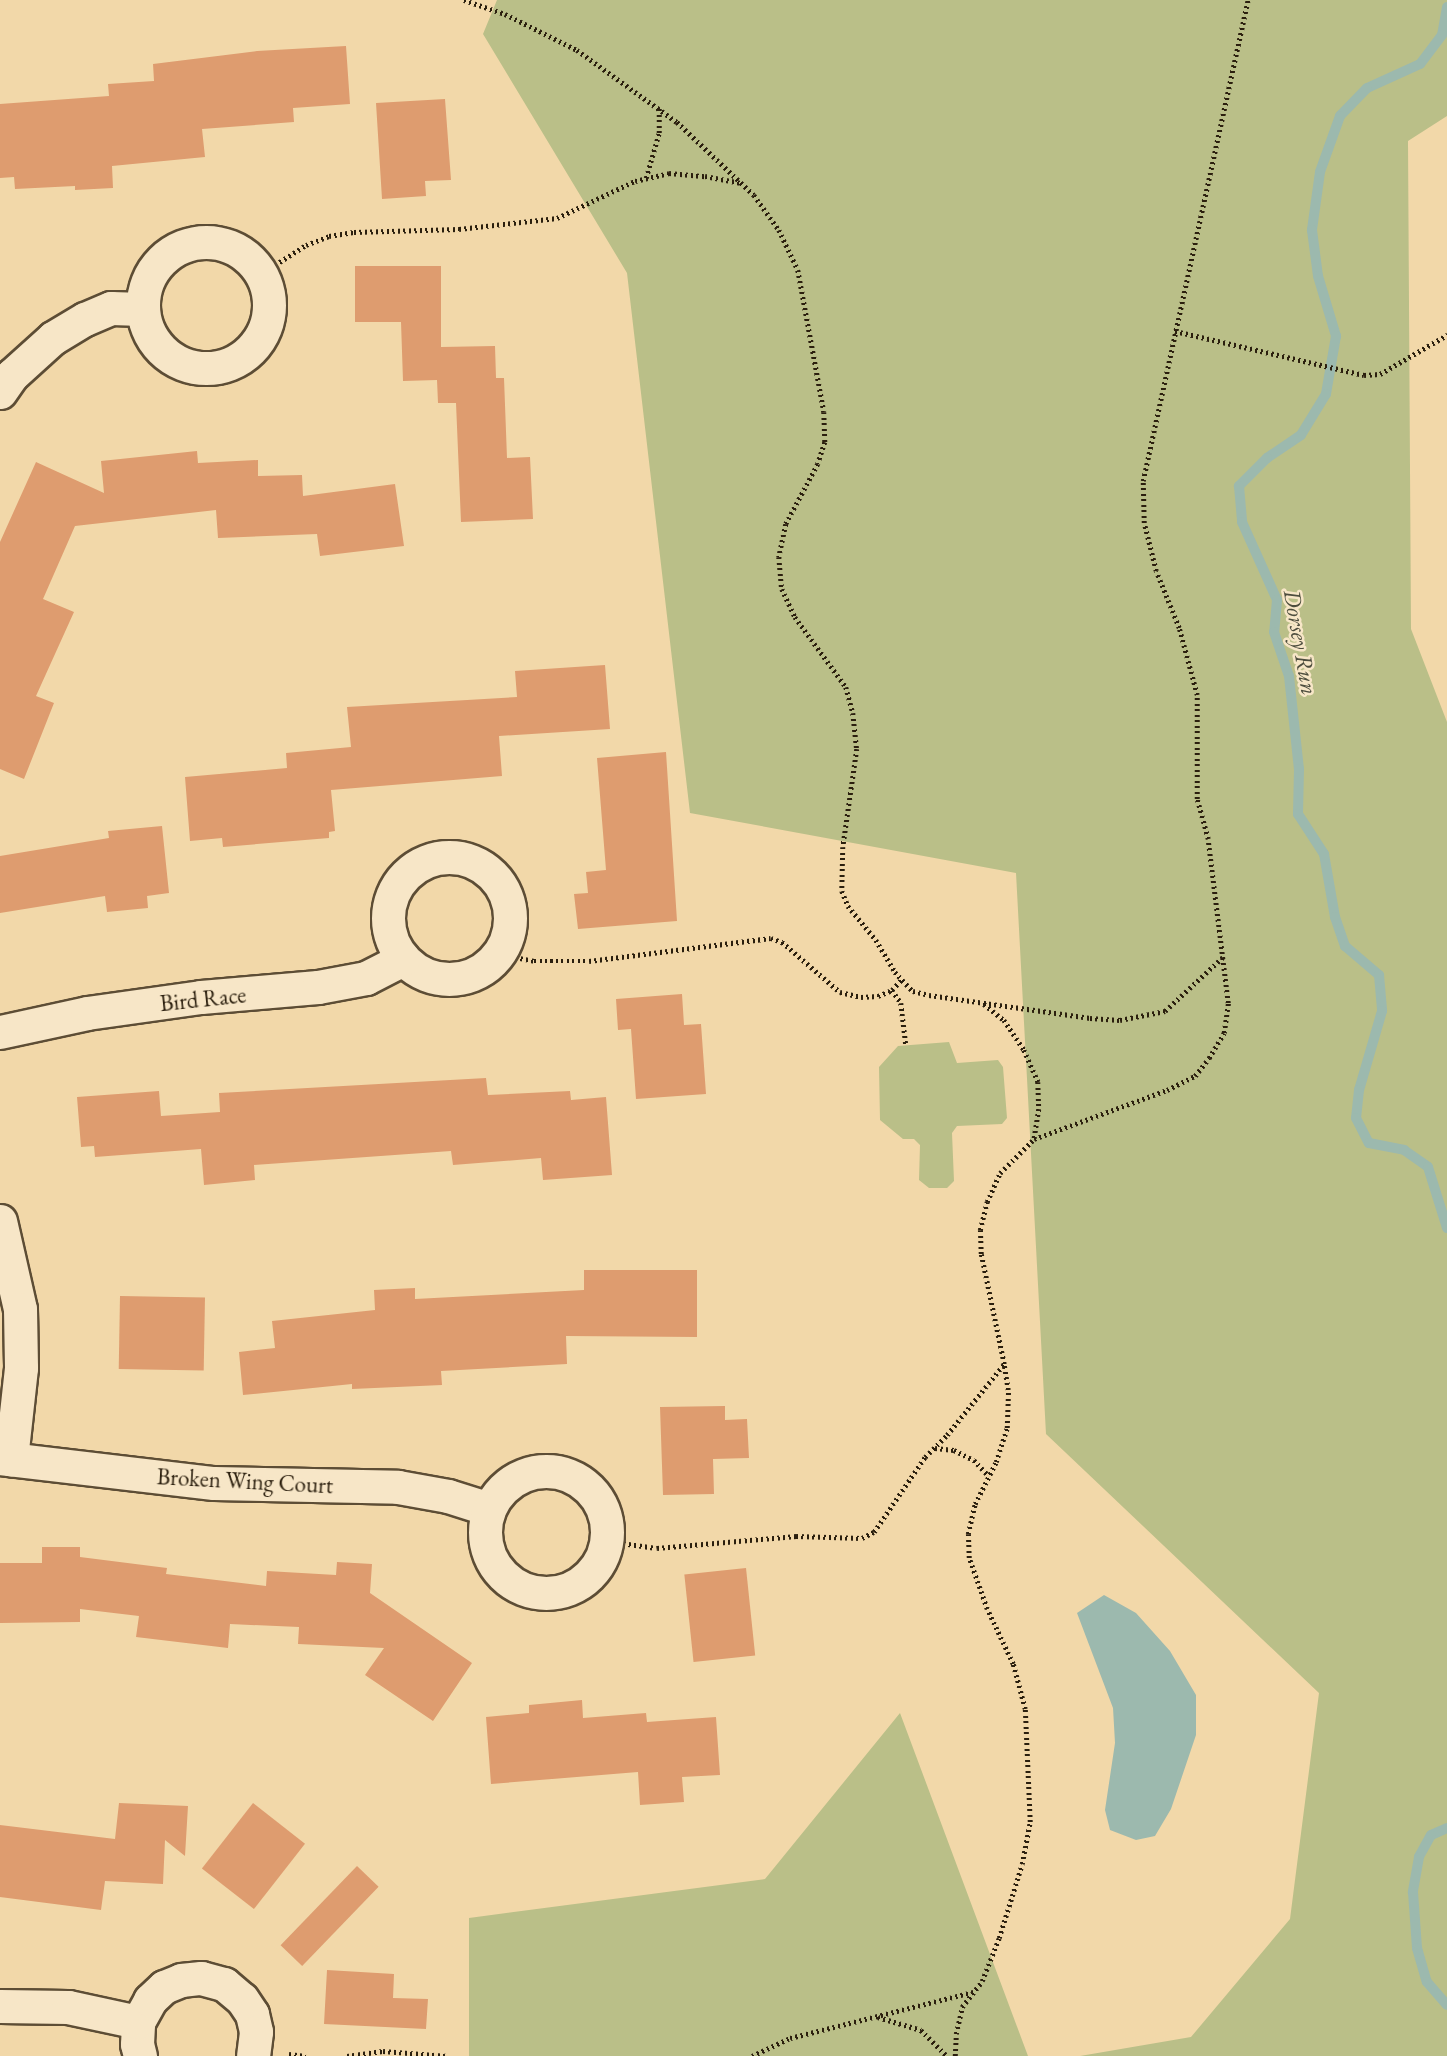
<!DOCTYPE html>
<style>
body{margin:0}
#map{position:relative;width:1447px;height:2056px;overflow:hidden;background:#f2d8a9;font-family:"EB Garamond",serif}
div>[style]{position:absolute}
.green>*{inset:0;background:#babf88}
.water>*{inset:0;background:#9cb9ae}
.stream>*{height:10px;margin:-5px;padding:0 5px;transform-origin:5px;border-radius:5px;background:#9cb9ae}
.building>*{inset:0;background:#de9c6f;transform-origin:0 0}
.path>*{height:4.5px;margin-top:-2.25px;transform-origin:0;background:repeating-linear-gradient(90deg,#2b1f0e 0 2px,transparent 0 5.5px)}
.roads{filter:drop-shadow(2px 0 #5d4d35) drop-shadow(-2px 0 #5d4d35) drop-shadow(0 2px #5d4d35) drop-shadow(0 -2px #5d4d35)}
.street>*{height:33px;margin:-16.5px;padding:0 16.5px;transform-origin:16.5px;border-radius:16.5px;background:#f7e6c7}
.street>.ring{margin:-16.5px;padding:0;box-sizing:content-box;background:none;border:33px solid #f7e6c7;border-radius:50%}
span{translate:-50% -50%;white-space:nowrap;text-align:center;line-height:1.15;-webkit-text-stroke:5px #f7e6c7;paint-order:stroke}
.street-label{font-size:23px;color:#2b1f0e}
.water-label{font-size:24px;color:#4d4d3e;font-style:italic}
</style>
<div id="map">
<div class="green">
<div style="clip-path:polygon(497px 0,1447px 0,1447px 116px,1408px 141px,1411px 629px,1447px 722px,1447px 2056px,1080px 2056px,1191px 2037px,1290px 1919px,1319px 1693px,1046px 1434px,1016px 873px,690px 813px,627px 273px,483px 34px)"></div>
<div style="clip-path:polygon(949px 1042px,957px 1063px,998px 1060px,1003px 1067px,1007px 1118px,1002px 1124px,957px 1126px,952px 1133px,954px 1181px,947px 1188px,929px 1188px,919px 1180px,920px 1145px,914px 1139px,903px 1139px,880px 1120px,879px 1067px,898px 1046px)"></div>
<div style="clip-path:polygon(900px 1713px,1028px 2056px,469px 2056px,469px 1918px,765px 1879px)"></div>
</div>
<div class="water">
<div style="clip-path:polygon(1104px 1595px,1136px 1613px,1170px 1651px,1196px 1695px,1196px 1735px,1171px 1809px,1155px 1836px,1136px 1840px,1110px 1830px,1105px 1810px,1115px 1743px,1113px 1708px,1077px 1613px)"></div>
</div>
<div class="stream">
<div style="left:1447px;top:7px;width:28px;rotate:100deg"></div>
<div style="left:1442px;top:35px;width:36px;rotate:127deg"></div>
<div style="left:1420px;top:64px;width:58px;rotate:155.6deg"></div>
<div style="left:1367px;top:88px;width:39px;rotate:134deg"></div>
<div style="left:1340px;top:116px;width:59px;rotate:109.7deg"></div>
<div style="left:1320px;top:172px;width:59px;rotate:97.9deg"></div>
<div style="left:1312px;top:230px;width:46px;rotate:82.6deg"></div>
<div style="left:1318px;top:276px;width:63px;rotate:73.3deg"></div>
<div style="left:1336px;top:336px;width:59px;rotate:99.8deg"></div>
<div style="left:1326px;top:394px;width:48px;rotate:121.4deg"></div>
<div style="left:1301px;top:435px;width:41px;rotate:145.9deg"></div>
<div style="left:1267px;top:458px;width:40px;rotate:135deg"></div>
<div style="left:1239px;top:486px;width:36px;rotate:85deg"></div>
<div style="left:1242px;top:522px;width:85px;rotate:65.8deg"></div>
<div style="left:1277px;top:600px;width:32px;rotate:95deg"></div>
<div style="left:1274px;top:632px;width:46px;rotate:71.2deg"></div>
<div style="left:1289px;top:676px;width:94px;rotate:83.9deg"></div>
<div style="left:1299px;top:769px;width:45px;rotate:91.3deg"></div>
<div style="left:1298px;top:814px;width:48px;rotate:57deg"></div>
<div style="left:1324px;top:854px;width:64px;rotate:80.1deg"></div>
<div style="left:1335px;top:917px;width:31px;rotate:71deg"></div>
<div style="left:1345px;top:946px;width:45px;rotate:40.5deg"></div>
<div style="left:1379px;top:975px;width:36px;rotate:85deg"></div>
<div style="left:1382px;top:1011px;width:82px;rotate:106.2deg"></div>
<div style="left:1359px;top:1090px;width:28px;rotate:96deg"></div>
<div style="left:1356px;top:1118px;width:28px;rotate:63deg"></div>
<div style="left:1369px;top:1143px;width:36px;rotate:11deg"></div>
<div style="left:1404px;top:1150px;width:29px;rotate:35deg"></div>
<div style="left:1428px;top:1167px;width:64px;rotate:72.7deg"></div>
<div style="left:1447px;top:1828px;width:17px;rotate:156deg"></div>
<div style="left:1431px;top:1835px;width:25px;rotate:119deg"></div>
<div style="left:1419px;top:1857px;width:36px;rotate:100deg"></div>
<div style="left:1413px;top:1892px;width:56px;rotate:85.9deg"></div>
<div style="left:1417px;top:1948px;width:35px;rotate:74deg"></div>
<div style="left:1427px;top:1982px;width:30px;rotate:49deg"></div>
</div>
<div class="building">
<div style="clip-path:polygon(346px 46px,350px 104px,293px 108px,294px 122px,202px 129px,205px 157px,112px 166px,113px 188px,75px 190px,75px 186px,15px 189px,14px 177px,0 178px,0 104px,109px 96px,108px 84px,154px 81px,153px 64px,257px 51px)"></div>
<div style="clip-path:polygon(445px 99px,451px 180px,425px 181px,426px 196px,382px 199px,376px 103px)"></div>
<div style="clip-path:polygon(355px 266px,441px 266px,441px 347px,495px 346px,496px 378px,504px 378px,507px 458px,530px 457px,533px 519px,461px 522px,456px 403px,438px 403px,437px 380px,403px 381px,401px 322px,355px 322px)"></div>
<div style="clip-path:polygon(197px 451px,198px 463px,258px 460px,258px 476px,302px 475px,303px 496px,395px 484px,404px 546px,320px 556px,317px 534px,218px 538px,216px 510px,75px 526px,43px 599px,74px 612px,36px 696px,54px 703px,24px 779px,0 769px,0 542px,36px 462px,104px 493px,101px 461px)"></div>
<div style="clip-path:polygon(605px 665px,610px 729px,499px 736px,502px 776px,331px 790px,335px 831px,329px 832px,329px 838px,223px 847px,222px 838px,190px 841px,185px 777px,287px 768px,286px 753px,351px 747px,347px 707px,517px 697px,515px 671px)"></div>
<div style="clip-path:polygon(666px 752px,677px 921px,578px 929px,574px 894px,588px 893px,586px 872px,606px 870px,597px 758px)"></div>
<div style="clip-path:polygon(162px 826px,169px 893px,147px 896px,148px 908px,107px 912px,105px 896px,0 913px,0 856px,109px 838px,108px 831px)"></div>
<div style="clip-path:polygon(682px 994px,684px 1025px,701px 1024px,706px 1094px,636px 1099px,631px 1029px,618px 1030px,616px 999px)"></div>
<div style="clip-path:polygon(486px 1078px,488px 1095px,570px 1091px,571px 1100px,606px 1097px,612px 1175px,543px 1180px,541px 1158px,453px 1165px,451px 1151px,254px 1165px,255px 1180px,204px 1185px,201px 1149px,95px 1157px,94px 1146px,81px 1147px,77px 1097px,159px 1091px,161px 1116px,220px 1112px,219px 1093px)"></div>
<div style="clip-path:polygon(584px 1270px,697px 1270px,697px 1337px,566px 1336px,567px 1364px,441px 1371px,442px 1385px,352px 1389px,352px 1384px,243px 1395px,239px 1352px,275px 1348px,272px 1321px,375px 1310px,374px 1290px,415px 1288px,415px 1299px,584px 1290px)"></div>
<div style="left:120px;top:1296px;width:85px;height:73px;rotate:1deg"></div>
<div style="clip-path:polygon(725px 1406px,725px 1420px,747px 1419px,749px 1458px,713px 1459px,714px 1494px,663px 1495px,660px 1407px)"></div>
<div style="clip-path:polygon(42px 1547px,80px 1547px,80px 1557px,167px 1568px,166px 1574px,266px 1586px,267px 1571px,336px 1575px,337px 1562px,372px 1564px,370px 1593px,472px 1663px,433px 1721px,365px 1675px,384px 1648px,298px 1644px,299px 1627px,230px 1624px,228px 1648px,136px 1637px,139px 1616px,80px 1609px,80px 1622px,0 1623px,0 1563px,42px 1563px)"></div>
<div style="left:746px;top:1568px;width:88px;height:62px;rotate:84deg"></div>
<div style="clip-path:polygon(582px 1700px,583px 1718px,646px 1713px,647px 1722px,716px 1717px,720px 1775px,682px 1777px,684px 1802px,640px 1805px,638px 1772px,491px 1784px,486px 1717px,529px 1713px,529px 1705px)"></div>
<div style="clip-path:polygon(119px 1803px,188px 1806px,185px 1856px,165px 1840px,163px 1884px,105px 1881px,101px 1910px,0 1897px,0 1825px,115px 1839px)"></div>
<div style="left:253px;top:1803px;width:66px;height:83px;rotate:38deg"></div>
<div style="left:357px;top:1866px;width:30px;height:110px;rotate:44deg"></div>
<div style="clip-path:polygon(327px 1970px,394px 1974px,393px 1998px,428px 1999px,426px 2029px,324px 2024px)"></div>
</div>
<div class="path">
<div style="left:464px;top:0;width:43px;rotate:18.9deg"></div>
<div style="left:505px;top:14px;width:80px;rotate:26.6deg"></div>
<div style="left:577px;top:50px;width:123px;rotate:35.8deg"></div>
<div style="left:677px;top:122px;width:106px;rotate:43.5deg"></div>
<div style="left:754px;top:195px;width:43px;rotate:54.5deg"></div>
<div style="left:779px;top:230px;width:44px;rotate:64.6deg"></div>
<div style="left:798px;top:270px;width:144px;rotate:79.6deg"></div>
<div style="left:824px;top:412px;width:30px;rotate:88deg"></div>
<div style="left:825px;top:442px;width:23px;rotate:108deg"></div>
<div style="left:818px;top:464px;width:68px;rotate:118.1deg"></div>
<div style="left:786px;top:524px;width:34px;rotate:102deg"></div>
<div style="left:779px;top:557px;width:32px;rotate:85deg"></div>
<div style="left:782px;top:589px;width:31px;rotate:65deg"></div>
<div style="left:795px;top:617px;width:87px;rotate:53.9deg"></div>
<div style="left:846px;top:687px;width:27px;rotate:75deg"></div>
<div style="left:853px;top:713px;width:36px;rotate:84deg"></div>
<div style="left:857px;top:749px;width:99px;rotate:98.1deg"></div>
<div style="left:843px;top:847px;width:44px;rotate:91.3deg"></div>
<div style="left:842px;top:891px;width:16px;rotate:68deg"></div>
<div style="left:848px;top:906px;width:44px;rotate:50.5deg"></div>
<div style="left:876px;top:940px;width:37px;rotate:59deg"></div>
<div style="left:895px;top:972px;width:26px;rotate:47deg"></div>
<div style="left:913px;top:991px;width:16px;rotate:14deg"></div>
<div style="left:929px;top:995px;width:163px;rotate:8.1deg"></div>
<div style="left:1090px;top:1018px;width:30px;rotate:4deg"></div>
<div style="left:1120px;top:1020px;width:46px;rotate:-11.3deg"></div>
<div style="left:1165px;top:1011px;width:79px;rotate:-43deg"></div>
<div style="left:646px;top:178px;width:47px;rotate:-73.9deg"></div>
<div style="left:659px;top:133px;width:25px;rotate:-90deg"></div>
<div style="left:261px;top:274px;width:54px;rotate:-32.8deg"></div>
<div style="left:306px;top:245px;width:25px;rotate:-21deg"></div>
<div style="left:329px;top:236px;width:25px;rotate:-9deg"></div>
<div style="left:354px;top:232px;width:105px;rotate:-1.6deg"></div>
<div style="left:459px;top:229px;width:99px;rotate:-6.4deg"></div>
<div style="left:557px;top:218px;width:86px;rotate:-25.4deg"></div>
<div style="left:635px;top:181px;width:35px;rotate:-13deg"></div>
<div style="left:669px;top:173px;width:36px;rotate:5deg"></div>
<div style="left:705px;top:176px;width:37px;rotate:11deg"></div>
<div style="left:1175px;top:331px;width:194px;rotate:13.1deg"></div>
<div style="left:1364px;top:375px;width:16px;rotate:-4deg"></div>
<div style="left:1380px;top:374px;width:78px;rotate:-30.2deg"></div>
<div style="left:499px;top:954px;width:36px;rotate:11deg"></div>
<div style="left:534px;top:961px;width:55px"></div>
<div style="left:589px;top:961px;width:183px;rotate:-7.2deg"></div>
<div style="left:771px;top:938px;width:12px;rotate:20deg"></div>
<div style="left:782px;top:942px;width:77px;rotate:40.8deg"></div>
<div style="left:840px;top:992px;width:22px;rotate:13deg"></div>
<div style="left:861px;top:997px;width:17px;rotate:-3deg"></div>
<div style="left:878px;top:996px;width:15px;rotate:-23deg"></div>
<div style="left:892px;top:990px;width:15px;rotate:-48deg"></div>
<div style="left:892px;top:990px;width:16px;rotate:55deg"></div>
<div style="left:901px;top:1003px;width:42px;rotate:83.2deg"></div>
<div style="left:984px;top:1004px;width:26px;rotate:39deg"></div>
<div style="left:1004px;top:1020px;width:36px;rotate:56deg"></div>
<div style="left:1024px;top:1050px;width:35px;rotate:66deg"></div>
<div style="left:1038px;top:1082px;width:27px;rotate:88deg"></div>
<div style="left:1039px;top:1109px;width:30px;rotate:99deg"></div>
<div style="left:935px;top:1448px;width:19px;rotate:6deg"></div>
<div style="left:954px;top:1450px;width:22px;rotate:27deg"></div>
<div style="left:974px;top:1460px;width:22px;rotate:47deg"></div>
<div style="left:607px;top:1541px;width:50px;rotate:8deg"></div>
<div style="left:657px;top:1548px;width:140px;rotate:-4.9deg"></div>
<div style="left:796px;top:1536px;width:66px;rotate:1.7deg"></div>
<div style="left:862px;top:1538px;width:13px;rotate:-27deg"></div>
<div style="left:874px;top:1532px;width:91px;rotate:-55.8deg"></div>
<div style="left:925px;top:1457px;width:31px;rotate:-45deg"></div>
<div style="left:947px;top:1435px;width:91px;rotate:-51.2deg"></div>
<div style="left:878px;top:2017px;width:45px;rotate:16.8deg"></div>
<div style="left:921px;top:2030px;width:37px;rotate:45deg"></div>
<div style="left:289px;top:2054px;width:17px;rotate:7deg"></div>
<div style="left:347px;top:2056px;width:36px;rotate:-8deg"></div>
<div style="left:383px;top:2051px;width:65px;rotate:4.4deg"></div>
<div style="left:752px;top:2056px;width:42px;rotate:-25.3deg"></div>
<div style="left:790px;top:2038px;width:189px;rotate:-14.1deg"></div>
<div style="left:955px;top:2056px;width:22px;rotate:-87deg"></div>
<div style="left:956px;top:2034px;width:28px;rotate:-77deg"></div>
<div style="left:962px;top:2007px;width:33px;rotate:-52deg"></div>
<div style="left:982px;top:1981px;width:46px;rotate:-68.4deg"></div>
<div style="left:999px;top:1938px;width:77px;rotate:-72.7deg"></div>
<div style="left:1022px;top:1864px;width:43px;rotate:-79.2deg"></div>
<div style="left:1030px;top:1822px;width:113px;rotate:-92.5deg"></div>
<div style="left:1025px;top:1709px;width:47px;rotate:-104.9deg"></div>
<div style="left:1013px;top:1664px;width:61px;rotate:-115.3deg"></div>
<div style="left:987px;top:1609px;width:54px;rotate:-109.4deg"></div>
<div style="left:969px;top:1558px;width:24px;rotate:-92deg"></div>
<div style="left:968px;top:1534px;width:31px;rotate:-77deg"></div>
<div style="left:975px;top:1504px;width:47px;rotate:-63.4deg"></div>
<div style="left:996px;top:1462px;width:36px;rotate:-72deg"></div>
<div style="left:1007px;top:1428px;width:38px;rotate:-88deg"></div>
<div style="left:1008px;top:1390px;width:26px;rotate:-99deg"></div>
<div style="left:1004px;top:1364px;width:112px;rotate:-101.8deg"></div>
<div style="left:981px;top:1254px;width:24px;rotate:-92deg"></div>
<div style="left:980px;top:1230px;width:29px;rotate:-76deg"></div>
<div style="left:987px;top:1202px;width:32px;rotate:-66deg"></div>
<div style="left:1000px;top:1173px;width:48px;rotate:-45deg"></div>
<div style="left:1034px;top:1139px;width:142px;rotate:-20.2deg"></div>
<div style="left:1167px;top:1090px;width:31px;rotate:-27deg"></div>
<div style="left:1195px;top:1076px;width:23px;rotate:-52deg"></div>
<div style="left:1209px;top:1058px;width:29px;rotate:-59deg"></div>
<div style="left:1224px;top:1033px;width:30px;rotate:-82deg"></div>
<div style="left:1228px;top:1003px;width:165px;rotate:-97deg"></div>
<div style="left:1208px;top:839px;width:41px;rotate:-105.4deg"></div>
<div style="left:1197px;top:799px;width:104px;rotate:-90deg"></div>
<div style="left:1197px;top:695px;width:69px;rotate:-105deg"></div>
<div style="left:1179px;top:628px;width:61px;rotate:-112deg"></div>
<div style="left:1156px;top:571px;width:49px;rotate:-104deg"></div>
<div style="left:1144px;top:523px;width:42px;rotate:-91.4deg"></div>
<div style="left:1143px;top:481px;width:492px;rotate:-77.7deg"></div>
</div>
<div class="roads">
<div class="street">
<div class="ring" style="left:143px;top:242px;width:93px;height:93px"></div>
<div style="left:0;top:392px;width:21px;rotate:-55deg"></div>
<div style="left:12px;top:375px;width:55px;rotate:-42.1deg"></div>
<div style="left:53px;top:338px;width:37px;rotate:-31deg"></div>
<div style="left:85px;top:319px;width:28px;rotate:-23deg"></div>
<div style="left:111px;top:308px;width:31px;rotate:2deg"></div>
<div class="ring" style="left:388px;top:857px;width:89px;height:89px"></div>
<div style="left:0;top:1032px;width:89px;rotate:-12.3deg"></div>
<div style="left:87px;top:1013px;width:115px;rotate:-8deg"></div>
<div style="left:201px;top:997px;width:117px;rotate:-4.9deg"></div>
<div style="left:318px;top:987px;width:49px;rotate:-10.6deg"></div>
<div style="left:366px;top:978px;width:42px;rotate:-27.2deg"></div>
<div style="left:0;top:1221px;width:90px;rotate:77.2deg"></div>
<div style="left:20px;top:1309px;width:59px;rotate:89deg"></div>
<div style="left:21px;top:1368px;width:92px;rotate:96.3deg"></div>
<div style="left:0;top:1458px;width:215px;rotate:6.7deg"></div>
<div style="left:214px;top:1483px;width:184px;rotate:1.2deg"></div>
<div style="left:398px;top:1487px;width:51px;rotate:10.2deg"></div>
<div style="left:448px;top:1496px;width:43px;rotate:17.6deg"></div>
<div class="ring" style="left:485px;top:1471px;width:89px;height:89px"></div>
<div style="left:0;top:2006px;width:68px;rotate:0.8deg"></div>
<div style="left:68px;top:2007px;width:72px;rotate:12.1deg"></div>
<div style="left:140px;top:2056px;width:12px;rotate:-104deg"></div>
<div style="left:137px;top:2044px;width:22px;rotate:-87deg"></div>
<div style="left:138px;top:2022px;width:25px;rotate:-61deg"></div>
<div style="left:150px;top:2000px;width:19px;rotate:-43deg"></div>
<div style="left:164px;top:1987px;width:18px;rotate:-22deg"></div>
<div style="left:181px;top:1980px;width:20px;rotate:-6deg"></div>
<div style="left:201px;top:1978px;width:24px;rotate:15deg"></div>
<div style="left:224px;top:1984px;width:23px;rotate:40deg"></div>
<div style="left:242px;top:1999px;width:18px;rotate:56deg"></div>
<div style="left:252px;top:2014px;width:18px;rotate:77deg"></div>
<div style="left:256px;top:2032px;width:24px;rotate:97deg"></div>
</div>
</div>
<div class="street-label">
<span style="left:203px;top:999px;rotate:-6deg">Bird Race</span>
<span style="left:245px;top:1481px;rotate:3deg">Broken Wing Court</span>
</div>
<div class="water-label">
<span style="left:1301px;top:642px;rotate:80deg">Dorsey Run</span>
</div>
</div>
